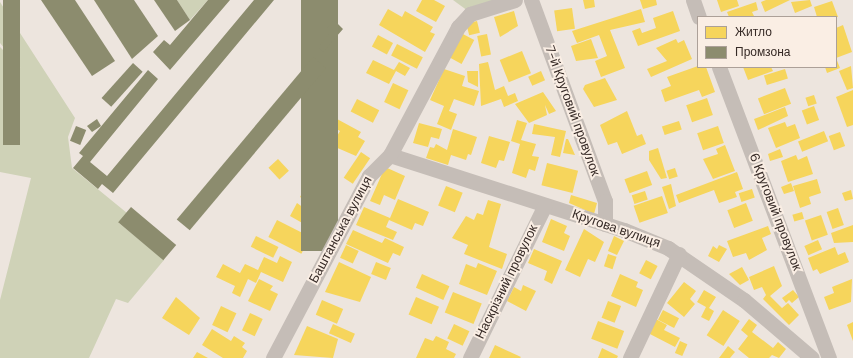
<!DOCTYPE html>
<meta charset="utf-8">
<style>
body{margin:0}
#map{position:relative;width:853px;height:358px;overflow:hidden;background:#ede5de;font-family:"DM Sans",sans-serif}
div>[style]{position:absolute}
.green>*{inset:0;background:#cfd2b7}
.homes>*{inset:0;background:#f6d55c;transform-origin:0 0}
.industry>*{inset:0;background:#8c8c6e;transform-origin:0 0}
.minor>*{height:15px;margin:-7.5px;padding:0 7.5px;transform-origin:7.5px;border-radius:7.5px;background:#c5bdb7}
span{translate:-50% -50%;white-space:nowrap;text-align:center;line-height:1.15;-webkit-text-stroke:4px #faeee4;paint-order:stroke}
.street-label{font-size:13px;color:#362a26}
.legend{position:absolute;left:697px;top:16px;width:140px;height:52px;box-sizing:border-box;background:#faeee4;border:1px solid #aca098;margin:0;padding:5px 7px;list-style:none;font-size:12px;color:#362a26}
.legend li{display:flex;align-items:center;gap:8px;height:20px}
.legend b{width:20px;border:1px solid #aca098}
</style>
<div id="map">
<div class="green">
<div style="clip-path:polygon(177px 0,208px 0,190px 20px)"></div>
<div style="clip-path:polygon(453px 0,500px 0,468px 11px)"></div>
<div style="clip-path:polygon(0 2px,75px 118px,68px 137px,72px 168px,127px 213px,119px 223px,164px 260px,128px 303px,116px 299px,89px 358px,0 358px,0 300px,31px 178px,0 172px,0 47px,21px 68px,0 43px)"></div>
</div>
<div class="homes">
<div style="clip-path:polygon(422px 0,434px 0,445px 6px,436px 22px,416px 11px)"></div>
<div style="clip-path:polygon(583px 0,594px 0,595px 7px,585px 9px)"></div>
<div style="clip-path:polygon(640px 0,656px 0,657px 5px,643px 9px)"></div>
<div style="clip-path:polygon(717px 0,737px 0,739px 6px,721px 12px)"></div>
<div style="clip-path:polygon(766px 0,790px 0,765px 12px,761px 2px)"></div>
<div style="clip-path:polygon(810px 0,812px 6px,795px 13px,791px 2px)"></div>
<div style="clip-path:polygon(832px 1px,838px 17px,817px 17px,814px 7px)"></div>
<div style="clip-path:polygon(756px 2px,758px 10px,752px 12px,754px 16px,729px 17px,727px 12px)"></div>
<div style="left:572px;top:8px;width:21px;height:18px;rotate:82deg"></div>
<div style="clip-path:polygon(388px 9px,402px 17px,405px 11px,433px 27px,430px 32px,435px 34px,425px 52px,379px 25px)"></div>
<div style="clip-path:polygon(641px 9px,645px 22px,610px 30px,625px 68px,601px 77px,595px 61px,607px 56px,599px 35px,577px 43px,572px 31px)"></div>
<div style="clip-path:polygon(514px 11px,518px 26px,500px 37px,494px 17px)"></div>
<div style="clip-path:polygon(673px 11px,680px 31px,638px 46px,632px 31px,640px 28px,642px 33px,656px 28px,653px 18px)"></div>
<div style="left:477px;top:21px;width:12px;height:11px;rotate:76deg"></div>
<div style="clip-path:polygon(843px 25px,852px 52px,836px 58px,836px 28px)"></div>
<div style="left:461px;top:33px;width:15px;height:27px;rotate:28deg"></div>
<div style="left:487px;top:34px;width:21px;height:10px;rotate:79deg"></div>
<div style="left:378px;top:35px;width:17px;height:13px;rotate:28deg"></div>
<div style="clip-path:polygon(591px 39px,598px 58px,576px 61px,571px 46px)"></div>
<div style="clip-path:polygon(676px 39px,678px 43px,684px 40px,692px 59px,651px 77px,647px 69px,667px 61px,656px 48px)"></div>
<div style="left:397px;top:44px;width:29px;height:13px;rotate:27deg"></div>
<div style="left:522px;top:51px;width:24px;height:24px;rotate:68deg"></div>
<div style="clip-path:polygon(836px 58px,840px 68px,827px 73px,825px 67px,836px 67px)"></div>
<div style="clip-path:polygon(373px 60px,394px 70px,399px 62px,410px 68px,405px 76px,396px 71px,389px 84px,366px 73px)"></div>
<div style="clip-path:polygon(488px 62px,495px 90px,504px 86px,508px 96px,515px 93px,518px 101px,504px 107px,501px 99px,481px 106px,479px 64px)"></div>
<div style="clip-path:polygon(698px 66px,706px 67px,715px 92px,702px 97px,699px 90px,665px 102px,661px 90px,671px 86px,667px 77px)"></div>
<div style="clip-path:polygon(851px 66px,853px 88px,847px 90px,839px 71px)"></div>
<div style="clip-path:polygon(743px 67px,771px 67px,773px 71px,748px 80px)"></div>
<div style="clip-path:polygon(444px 69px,465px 76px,462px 86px,479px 91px,474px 106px,454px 99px,449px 111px,457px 114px,451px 130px,437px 124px,444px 106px,430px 100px)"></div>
<div style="left:785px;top:69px;width:10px;height:22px;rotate:73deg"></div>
<div style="clip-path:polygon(467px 71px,478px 71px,478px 87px,468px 82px)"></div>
<div style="left:541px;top:71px;width:10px;height:14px;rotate:66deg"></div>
<div style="clip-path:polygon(605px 78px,617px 100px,594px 107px,583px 89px,585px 85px)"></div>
<div style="left:393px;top:83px;width:17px;height:21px;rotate:25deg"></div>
<div style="left:785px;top:88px;width:17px;height:29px;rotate:69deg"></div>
<div style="clip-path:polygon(853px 90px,853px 125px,847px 127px,836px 97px)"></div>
<div style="clip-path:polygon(543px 92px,556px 111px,549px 114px,545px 105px,547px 115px,529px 123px,515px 104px)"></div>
<div style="left:814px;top:95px;width:9px;height:9px;rotate:72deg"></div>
<div style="left:707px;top:98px;width:18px;height:22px;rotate:71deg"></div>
<div style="left:357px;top:99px;width:25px;height:14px;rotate:27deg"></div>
<div style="left:814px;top:106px;width:15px;height:13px;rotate:70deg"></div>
<div style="clip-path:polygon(785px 107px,788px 116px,758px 130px,754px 119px)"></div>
<div style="clip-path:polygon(627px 111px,637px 136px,642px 134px,646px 144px,622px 154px,617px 142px,608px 145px,600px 125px)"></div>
<div style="clip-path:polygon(337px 119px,361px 132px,358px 137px,365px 141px,356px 156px,319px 140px,323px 131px,336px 138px,340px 131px,333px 127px)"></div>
<div style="clip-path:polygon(517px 120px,527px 123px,521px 140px,536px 144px,532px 156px,539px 157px,535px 171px,529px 169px,526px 178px,512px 173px,520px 144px,511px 141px)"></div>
<div style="left:679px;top:121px;width:9px;height:18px;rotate:72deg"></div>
<div style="clip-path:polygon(785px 122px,787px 127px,795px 124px,800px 138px,776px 148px,768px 128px)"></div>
<div style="clip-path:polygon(419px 123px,442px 129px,439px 139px,431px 137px,428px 147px,413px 143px)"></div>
<div style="clip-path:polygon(534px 124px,566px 131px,560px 157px,551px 155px,555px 137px,532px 134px)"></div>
<div style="left:718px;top:126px;width:18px;height:22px;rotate:71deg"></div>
<div style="clip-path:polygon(453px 129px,477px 137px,471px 155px,468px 154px,466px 160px,451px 155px,448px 165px,426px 158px,430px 147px,434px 148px,436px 144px,447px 150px)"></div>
<div style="left:824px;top:131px;width:11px;height:28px;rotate:68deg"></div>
<div style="left:840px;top:132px;width:15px;height:12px;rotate:70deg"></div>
<div style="clip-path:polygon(489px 136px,510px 142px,504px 161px,499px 160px,496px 168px,481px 163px)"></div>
<div style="clip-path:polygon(566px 139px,568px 139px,575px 155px,563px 153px)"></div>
<div style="clip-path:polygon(725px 145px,735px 171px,713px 179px,703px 159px,718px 154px,716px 149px)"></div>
<div style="clip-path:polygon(658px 148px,667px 178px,661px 179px,649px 160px,649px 151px)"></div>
<div style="clip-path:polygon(780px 149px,783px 157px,770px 161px,768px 154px)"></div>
<div style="left:361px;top:152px;width:11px;height:31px;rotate:34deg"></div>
<div style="clip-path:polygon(796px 155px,798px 160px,807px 156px,813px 174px,788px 182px,781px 161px)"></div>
<div style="left:278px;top:159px;width:16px;height:13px;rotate:47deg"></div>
<div style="left:547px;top:163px;width:32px;height:23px;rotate:14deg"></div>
<div style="clip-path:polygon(385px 167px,405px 176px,395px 200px,384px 195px,380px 205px,370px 201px)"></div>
<div style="left:675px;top:168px;width:9px;height:9px;rotate:72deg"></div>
<div style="left:647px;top:171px;width:15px;height:24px;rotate:70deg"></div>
<div style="clip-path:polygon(737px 172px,743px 189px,735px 192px,737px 197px,719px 203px,714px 190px,679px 203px,676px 195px)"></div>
<div style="clip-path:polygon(312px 176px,338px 190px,329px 206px,320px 201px,317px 207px,300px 197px)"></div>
<div style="clip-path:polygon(817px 179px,821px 193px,809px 197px,811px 204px,800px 208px,793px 186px)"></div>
<div style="clip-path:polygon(791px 183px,794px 191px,784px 194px,781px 187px)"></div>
<div style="clip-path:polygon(671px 184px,676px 206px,669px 209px,662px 187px)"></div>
<div style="left:446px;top:186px;width:18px;height:21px;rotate:22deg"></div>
<div style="left:752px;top:189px;width:9px;height:14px;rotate:72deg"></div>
<div style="clip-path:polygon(851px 190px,853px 199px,845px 201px,842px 193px)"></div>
<div style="left:645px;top:191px;width:9px;height:14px;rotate:72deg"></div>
<div style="clip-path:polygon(571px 195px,597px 203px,594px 214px,569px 203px)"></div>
<div style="left:662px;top:196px;width:18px;height:30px;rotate:71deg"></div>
<div style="clip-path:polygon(398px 199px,429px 212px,423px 226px,415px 223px,412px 230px,389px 220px,386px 227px,397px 232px,393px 240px,356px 225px,364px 207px,390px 218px)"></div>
<div style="clip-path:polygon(488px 200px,501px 204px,489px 247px,507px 254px,502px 269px,464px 254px,468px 245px,452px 238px,466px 216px,474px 220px,477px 213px,483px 215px)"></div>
<div style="clip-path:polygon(297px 203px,326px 224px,320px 233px,290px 216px)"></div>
<div style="left:746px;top:203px;width:19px;height:20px;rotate:69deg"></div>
<div style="left:838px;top:208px;width:18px;height:12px;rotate:71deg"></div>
<div style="left:802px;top:212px;width:7px;height:10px;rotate:74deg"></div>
<div style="left:821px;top:215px;width:21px;height:17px;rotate:71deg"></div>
<div style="clip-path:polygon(551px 219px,567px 226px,564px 233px,570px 236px,564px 251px,542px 242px)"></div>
<div style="left:277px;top:220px;width:37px;height:19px;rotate:27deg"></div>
<div style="clip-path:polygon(853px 225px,853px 242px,834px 243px,831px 233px)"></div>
<div style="clip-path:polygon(768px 226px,771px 234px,762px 238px,767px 250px,749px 260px,746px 253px,733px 257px,727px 241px)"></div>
<div style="clip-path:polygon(584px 229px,604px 242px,595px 262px,588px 259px,580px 277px,565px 270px)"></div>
<div style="clip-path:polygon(353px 230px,382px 243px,385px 238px,404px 247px,400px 256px,393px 253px,388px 263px,346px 244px)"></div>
<div style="left:256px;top:236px;width:25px;height:12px;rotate:26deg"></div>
<div style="clip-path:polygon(614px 236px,624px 241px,617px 255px,608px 251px)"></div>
<div style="left:818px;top:240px;width:10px;height:15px;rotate:66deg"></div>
<div style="left:346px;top:245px;width:14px;height:14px;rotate:25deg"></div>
<div style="clip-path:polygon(719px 245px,727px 249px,719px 262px,708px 256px,713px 246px,717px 249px)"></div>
<div style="clip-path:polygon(835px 247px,838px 255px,845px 252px,849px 262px,820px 274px,817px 269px,813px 271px,808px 258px)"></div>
<div style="clip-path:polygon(534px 249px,562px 261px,552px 284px,544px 280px,547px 271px,528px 263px)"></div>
<div style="left:608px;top:254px;width:9px;height:13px;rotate:18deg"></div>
<div style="clip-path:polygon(280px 256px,292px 262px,283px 282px,261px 272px,256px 283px,248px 279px,240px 297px,232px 293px,235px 286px,216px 277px,223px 264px,240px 273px,245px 264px,258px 270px,264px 257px,277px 263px)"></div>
<div style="left:646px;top:260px;width:13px;height:15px;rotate:27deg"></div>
<div style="clip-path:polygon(339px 262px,371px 277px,360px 302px,325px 292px)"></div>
<div style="left:376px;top:262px;width:16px;height:13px;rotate:22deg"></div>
<div style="clip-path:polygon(478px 263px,497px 271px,487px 295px,459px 284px,466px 264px,476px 268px)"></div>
<div style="clip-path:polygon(774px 266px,782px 286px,770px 296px,782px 308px,788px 303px,799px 315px,789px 325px,763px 299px,766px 295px,762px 287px,754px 290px,749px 277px)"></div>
<div style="clip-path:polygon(742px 267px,749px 280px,740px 285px,729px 274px)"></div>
<div style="left:422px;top:274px;width:30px;height:15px;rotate:24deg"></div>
<div style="clip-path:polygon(620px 274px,638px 282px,636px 287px,643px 290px,636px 307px,611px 296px)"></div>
<div style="clip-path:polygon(259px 279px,273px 286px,270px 290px,278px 294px,270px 311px,248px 301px)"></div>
<div style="clip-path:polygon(852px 279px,851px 302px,829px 310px,824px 297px,834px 293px,832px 287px)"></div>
<div style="clip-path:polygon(684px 282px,696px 291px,690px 299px,695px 304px,684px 317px,667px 303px)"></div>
<div style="clip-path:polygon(523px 285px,536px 291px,526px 311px,507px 301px,514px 287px,521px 291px)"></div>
<div style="clip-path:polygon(704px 290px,716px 297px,709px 308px,714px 311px,709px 321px,701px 317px,706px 307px,697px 302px)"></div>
<div style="clip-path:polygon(793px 290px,799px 297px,792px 303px,789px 300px,786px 303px,782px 298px)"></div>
<div style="left:453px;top:292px;width:31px;height:22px;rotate:22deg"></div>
<div style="clip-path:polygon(176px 297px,200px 318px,189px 335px,162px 318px)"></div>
<div style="left:416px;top:297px;width:25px;height:19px;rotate:23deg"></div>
<div style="left:322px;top:300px;width:23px;height:16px;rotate:23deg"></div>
<div style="left:608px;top:301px;width:14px;height:18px;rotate:21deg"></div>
<div style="left:221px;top:306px;width:17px;height:21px;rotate:25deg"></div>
<div style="left:663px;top:310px;width:18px;height:11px;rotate:27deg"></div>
<div style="left:723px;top:310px;width:20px;height:30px;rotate:33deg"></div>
<div style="left:250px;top:313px;width:14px;height:19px;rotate:25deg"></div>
<div style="clip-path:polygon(654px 318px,667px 325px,664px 330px,680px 338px,675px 347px,646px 332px)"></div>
<div style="clip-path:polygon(749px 319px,757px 325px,752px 332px,773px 348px,778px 342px,786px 349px,779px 358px,772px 355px,769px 358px,749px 358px,738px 349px,748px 336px,741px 330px)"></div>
<div style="left:598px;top:321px;width:28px;height:19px;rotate:21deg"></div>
<div style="clip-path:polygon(853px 322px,853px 341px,847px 325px)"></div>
<div style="left:333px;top:324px;width:24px;height:10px;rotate:24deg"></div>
<div style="left:454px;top:324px;width:17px;height:16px;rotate:25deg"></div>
<div style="clip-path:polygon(307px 326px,338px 339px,333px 358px,294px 355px)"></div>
<div style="clip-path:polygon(212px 329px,231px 341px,234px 336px,245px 343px,242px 347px,247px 351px,243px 358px,223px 358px,202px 345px)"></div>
<div style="clip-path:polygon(436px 336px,449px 342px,446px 349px,456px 354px,454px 358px,416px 358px,425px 338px,433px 341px)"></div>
<div style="left:680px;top:341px;width:8px;height:13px;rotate:23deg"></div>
<div style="clip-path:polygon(495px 345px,521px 357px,520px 358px,489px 358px)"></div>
<div style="clip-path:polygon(728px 346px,735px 352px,730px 358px,719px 358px)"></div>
<div style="clip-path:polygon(602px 348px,618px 356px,617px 358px,598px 358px)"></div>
<div style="clip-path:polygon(197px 352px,208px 358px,193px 358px)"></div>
</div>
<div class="industry">
<div style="left:3px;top:0;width:17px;height:145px"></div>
<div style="clip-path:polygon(41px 0,75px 0,115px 61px,92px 76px)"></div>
<div style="clip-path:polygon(94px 0,134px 0,158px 36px,132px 59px)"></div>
<div style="clip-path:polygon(154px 0,177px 0,190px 20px,175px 31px)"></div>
<div style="clip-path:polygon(208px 0,230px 0,170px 70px,153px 52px,164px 40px,170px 45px)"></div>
<div style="clip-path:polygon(254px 0,274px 0,113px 193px,102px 184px,98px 189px,73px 168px,83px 156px,79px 153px,148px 70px,158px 79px,90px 162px,107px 176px)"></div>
<div style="left:301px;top:0;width:37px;height:251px"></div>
<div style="clip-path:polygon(334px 20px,343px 29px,323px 52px,318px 47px,331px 32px,327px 28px)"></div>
<div style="left:313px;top:57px;width:17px;height:212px;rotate:40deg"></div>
<div style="left:133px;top:63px;width:13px;height:47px;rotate:42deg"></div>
<div style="clip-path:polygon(97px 119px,101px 126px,92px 132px,87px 126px)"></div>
<div style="left:76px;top:126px;width:11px;height:16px;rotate:22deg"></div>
<div style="left:131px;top:207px;width:59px;height:20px;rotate:40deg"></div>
</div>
<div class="minor">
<div style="left:531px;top:0;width:214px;rotate:69.8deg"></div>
<div style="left:605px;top:201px;width:23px;rotate:90deg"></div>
<div style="left:693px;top:0;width:18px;rotate:71deg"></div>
<div style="left:719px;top:67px;width:311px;rotate:69.3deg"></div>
<div style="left:390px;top:155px;width:246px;rotate:17.8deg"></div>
<div style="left:624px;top:230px;width:48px;rotate:22.2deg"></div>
<div style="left:668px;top:248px;width:92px;rotate:34.4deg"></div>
<div style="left:744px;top:300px;width:89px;rotate:40.5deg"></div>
<div style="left:273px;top:358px;width:206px;rotate:-62.2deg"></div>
<div style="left:369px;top:176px;width:30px;rotate:-45deg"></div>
<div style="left:390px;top:155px;width:145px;rotate:-62deg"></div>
<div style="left:458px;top:27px;width:18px;rotate:-47deg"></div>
<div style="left:470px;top:14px;width:47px;rotate:-17.3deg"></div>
<div style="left:470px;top:358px;width:170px;rotate:-63.9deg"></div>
<div style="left:630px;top:358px;width:115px;rotate:-64.8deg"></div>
</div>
<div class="street-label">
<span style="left:572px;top:111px;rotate:70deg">7-й Круговий провулок</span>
<span style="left:775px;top:212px;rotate:69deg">6 Круговий провулок</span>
<span style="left:616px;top:229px;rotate:19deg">Кругова вулиця</span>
<span style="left:341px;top:230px;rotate:-62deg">Баштанська вулиця</span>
<span style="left:507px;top:282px;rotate:-64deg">Наскрізний провулок</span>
</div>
<ul class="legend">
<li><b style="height:11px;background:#f6d55c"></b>Житло</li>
<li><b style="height:11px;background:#8c8c6e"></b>Промзона</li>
</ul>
</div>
